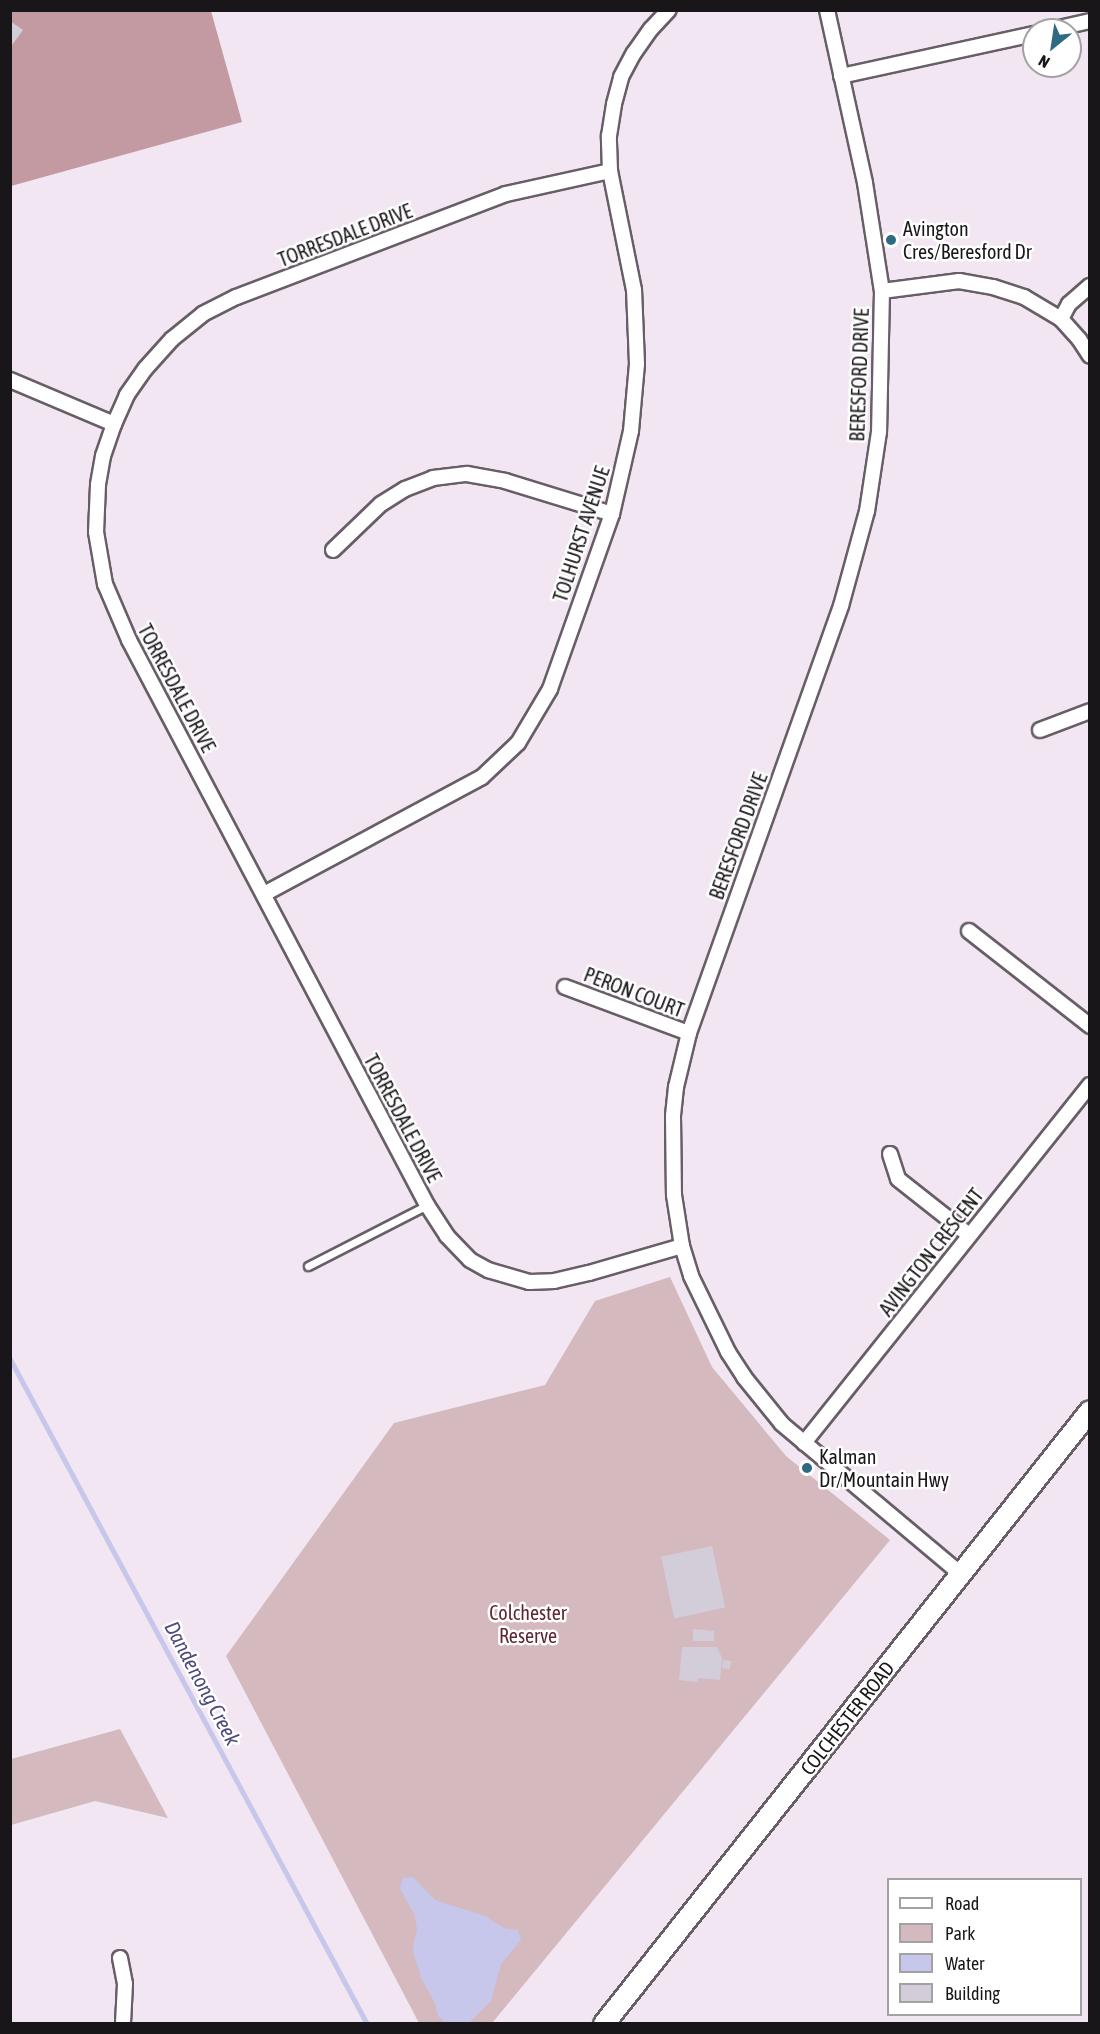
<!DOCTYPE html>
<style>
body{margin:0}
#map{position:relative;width:1100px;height:2034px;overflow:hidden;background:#f1e6f1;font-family:"Asap Condensed",sans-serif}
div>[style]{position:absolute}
.green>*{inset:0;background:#d4b9be}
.forest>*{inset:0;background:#c49aa2}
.water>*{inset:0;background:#c7c6eb}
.stream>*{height:5px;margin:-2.5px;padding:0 2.5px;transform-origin:2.5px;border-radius:2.5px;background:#c7c6eb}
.building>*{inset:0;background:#d3cdda;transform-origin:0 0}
.roads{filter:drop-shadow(2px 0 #675e67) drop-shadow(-2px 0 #675e67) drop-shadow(0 2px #675e67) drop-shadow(0 -2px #675e67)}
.service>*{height:7px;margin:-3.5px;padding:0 3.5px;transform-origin:3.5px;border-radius:3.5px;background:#fff}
.minor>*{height:14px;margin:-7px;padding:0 7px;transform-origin:7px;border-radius:7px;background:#fff}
.secondary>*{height:20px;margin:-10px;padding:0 10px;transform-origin:10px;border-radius:10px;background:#fff}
.dots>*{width:16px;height:16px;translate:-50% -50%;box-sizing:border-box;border:3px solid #fff;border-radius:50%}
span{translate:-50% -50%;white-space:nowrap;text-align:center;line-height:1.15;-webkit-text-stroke:5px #fff;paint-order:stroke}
.poi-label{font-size:20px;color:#191619}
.left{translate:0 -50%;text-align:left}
.street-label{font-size:20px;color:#191619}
.park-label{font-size:20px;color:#5c2633}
.water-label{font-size:21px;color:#4f4a7c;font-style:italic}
.frame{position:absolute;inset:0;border:12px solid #191619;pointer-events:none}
.legend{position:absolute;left:887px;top:1878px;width:195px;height:138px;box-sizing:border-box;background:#fff;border:2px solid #a3a2a3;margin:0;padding:8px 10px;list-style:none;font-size:18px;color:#191619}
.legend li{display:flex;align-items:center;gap:12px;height:30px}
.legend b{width:30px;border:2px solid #a3a2a3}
.north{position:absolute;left:1022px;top:18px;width:60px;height:60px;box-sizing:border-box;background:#fff;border:2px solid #a3a2a3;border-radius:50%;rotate:210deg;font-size:16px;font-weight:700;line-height:24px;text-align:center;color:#191619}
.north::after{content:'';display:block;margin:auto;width:21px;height:27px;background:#2e6a81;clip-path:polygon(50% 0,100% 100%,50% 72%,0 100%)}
</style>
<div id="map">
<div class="green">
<div style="clip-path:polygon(670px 1277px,712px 1367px,786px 1456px,890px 1540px,493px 2022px,419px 2023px,226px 1656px,394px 1423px,545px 1385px,595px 1301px)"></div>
<div style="clip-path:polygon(120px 1729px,168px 1818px,95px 1801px,11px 1825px,11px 1759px)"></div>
</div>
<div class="forest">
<div style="clip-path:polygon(11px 11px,211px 11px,242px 122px,11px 186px)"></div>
</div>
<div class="water">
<div style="clip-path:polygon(413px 1877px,435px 1900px,485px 1916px,504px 1928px,518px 1930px,521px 1940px,501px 1964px,491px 2001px,469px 2023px,446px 2023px,438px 2016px,435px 2003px,422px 1980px,414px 1956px,413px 1946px,417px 1930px,415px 1916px,400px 1888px,403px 1878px)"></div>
</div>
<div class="stream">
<div style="left:10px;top:1359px;width:755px;rotate:61.77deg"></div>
</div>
<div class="building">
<div style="clip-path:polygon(10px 21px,23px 30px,12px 45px,10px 44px)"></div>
<div style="left:712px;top:1546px;width:63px;height:52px;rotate:78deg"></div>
<div style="clip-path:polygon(693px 1629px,714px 1631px,714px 1641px,693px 1641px)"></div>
<div style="clip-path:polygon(682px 1647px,717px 1647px,722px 1658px,720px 1680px,698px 1678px,697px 1682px,679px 1680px)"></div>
<div style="left:723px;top:1660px;width:8px;height:8px;rotate:7deg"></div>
</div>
<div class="roads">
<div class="service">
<div style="left:308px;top:1266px;width:134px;rotate:-27.1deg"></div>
</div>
<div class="minor">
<div style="left:827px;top:10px;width:177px;rotate:77.6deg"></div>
<div style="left:865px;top:183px;width:109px;rotate:81.1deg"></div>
<div style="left:882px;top:291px;width:141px;rotate:91.2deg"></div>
<div style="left:879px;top:432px;width:80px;rotate:98.6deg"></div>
<div style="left:867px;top:511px;width:98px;rotate:105.3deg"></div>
<div style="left:841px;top:606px;width:453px;rotate:109.6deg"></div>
<div style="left:689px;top:1033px;width:56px;rotate:103.5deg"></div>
<div style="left:676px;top:1087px;width:29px;rotate:96deg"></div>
<div style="left:673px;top:1116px;width:79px;rotate:89.3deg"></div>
<div style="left:674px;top:1195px;width:52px;rotate:81.1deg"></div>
<div style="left:682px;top:1246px;width:31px;rotate:73deg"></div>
<div style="left:691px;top:1276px;width:85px;rotate:64deg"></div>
<div style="left:728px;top:1352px;width:30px;rotate:57deg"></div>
<div style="left:744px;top:1377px;width:60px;rotate:51deg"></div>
<div style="left:782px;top:1424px;width:234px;rotate:40deg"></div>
<div style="left:1050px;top:30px;width:41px;rotate:-12.7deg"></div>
<div style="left:841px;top:76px;width:198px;rotate:-12.3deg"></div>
<div style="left:610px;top:171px;width:107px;rotate:167.5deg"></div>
<div style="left:506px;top:194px;width:289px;rotate:159.1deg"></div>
<div style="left:236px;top:297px;width:37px;rotate:153deg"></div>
<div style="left:203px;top:314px;width:40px;rotate:141deg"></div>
<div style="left:172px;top:339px;width:40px;rotate:132deg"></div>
<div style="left:145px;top:369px;width:32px;rotate:125deg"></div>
<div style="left:127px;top:395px;width:32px;rotate:114deg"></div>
<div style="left:114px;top:424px;width:34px;rotate:109deg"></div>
<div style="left:103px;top:456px;width:29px;rotate:100deg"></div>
<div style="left:98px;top:485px;width:47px;rotate:92.4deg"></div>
<div style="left:96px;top:532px;width:53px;rotate:80.2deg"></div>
<div style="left:105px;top:584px;width:61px;rotate:66.8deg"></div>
<div style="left:129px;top:640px;width:639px;rotate:62.19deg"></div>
<div style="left:427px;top:1205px;width:37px;rotate:57deg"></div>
<div style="left:447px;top:1236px;width:33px;rotate:46deg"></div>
<div style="left:470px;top:1260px;width:21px;rotate:29deg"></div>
<div style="left:488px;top:1270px;width:43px;rotate:16.3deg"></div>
<div style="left:529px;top:1282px;width:25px;rotate:-2deg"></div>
<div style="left:554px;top:1281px;width:36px;rotate:-13deg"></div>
<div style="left:589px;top:1273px;width:97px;rotate:-16.2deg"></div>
<div style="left:882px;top:291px;width:78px;rotate:-7.4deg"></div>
<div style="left:959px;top:281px;width:35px;rotate:10deg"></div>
<div style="left:993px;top:287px;width:33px;rotate:18deg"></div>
<div style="left:1024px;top:297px;width:43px;rotate:30.7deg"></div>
<div style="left:1061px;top:319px;width:27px;rotate:48deg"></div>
<div style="left:1079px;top:339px;width:20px;rotate:57deg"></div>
<div style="left:1061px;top:319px;width:17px;rotate:-62deg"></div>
<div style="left:1069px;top:304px;width:28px;rotate:-41deg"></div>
<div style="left:10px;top:380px;width:113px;rotate:22.9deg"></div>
<div style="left:333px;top:550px;width:66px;rotate:-43.8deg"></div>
<div style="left:381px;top:504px;width:28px;rotate:-32deg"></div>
<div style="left:405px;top:489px;width:30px;rotate:-21deg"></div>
<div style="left:433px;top:478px;width:34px;rotate:-7deg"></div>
<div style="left:467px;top:474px;width:39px;rotate:10deg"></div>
<div style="left:505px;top:481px;width:112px;rotate:17.1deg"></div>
<div style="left:1040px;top:730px;width:53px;rotate:-20.8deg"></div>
<div style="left:264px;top:894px;width:247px;rotate:-28.2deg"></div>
<div style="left:482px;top:777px;width:50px;rotate:-43.4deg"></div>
<div style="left:518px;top:743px;width:63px;rotate:-59.3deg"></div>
<div style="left:550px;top:689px;width:186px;rotate:-70.5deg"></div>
<div style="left:612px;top:514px;width:85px;rotate:-77.1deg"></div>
<div style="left:631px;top:431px;width:67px;rotate:-84.9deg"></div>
<div style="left:637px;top:364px;width:74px;rotate:-92.3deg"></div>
<div style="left:634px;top:290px;width:121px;rotate:-101.4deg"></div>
<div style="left:610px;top:171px;width:35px;rotate:-92deg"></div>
<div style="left:609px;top:136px;width:32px;rotate:-81deg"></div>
<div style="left:614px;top:104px;width:28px;rotate:-75deg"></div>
<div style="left:621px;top:77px;width:27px;rotate:-62deg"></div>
<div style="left:634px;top:53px;width:29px;rotate:-55deg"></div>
<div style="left:651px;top:29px;width:26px;rotate:-47deg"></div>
<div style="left:969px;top:931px;width:154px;rotate:38.1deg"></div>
<div style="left:565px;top:987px;width:132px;rotate:20.4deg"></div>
<div style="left:890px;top:1154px;width:26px;rotate:72deg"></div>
<div style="left:898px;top:1179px;width:90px;rotate:38.3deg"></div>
<div style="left:804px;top:1443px;width:458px;rotate:-51.4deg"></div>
<div style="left:120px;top:1958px;width:26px;rotate:79deg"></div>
<div style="left:125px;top:1984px;width:40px;rotate:92.9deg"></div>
</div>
<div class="secondary">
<div style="left:604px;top:2024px;width:782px;rotate:-51.59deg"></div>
</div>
</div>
<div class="dots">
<div style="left:891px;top:240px;background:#2e6a81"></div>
<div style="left:807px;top:1468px;background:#2e6a81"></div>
</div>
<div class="poi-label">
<span class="left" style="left:903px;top:240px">Avington<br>Cres/Beresford Dr</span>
<span class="left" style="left:819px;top:1468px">Kalman<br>Dr/Mountain Hwy</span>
</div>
<div class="street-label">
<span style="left:345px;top:235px;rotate:-21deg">TORRESDALE DRIVE</span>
<span style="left:859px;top:375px;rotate:-88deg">BERESFORD DRIVE</span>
<span style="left:581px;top:534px;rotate:-72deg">TOLHURST AVENUE</span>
<span style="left:177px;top:688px;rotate:62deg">TORRESDALE DRIVE</span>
<span style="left:738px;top:836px;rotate:-70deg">BERESFORD DRIVE</span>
<span style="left:634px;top:992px;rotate:21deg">PERON COURT</span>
<span style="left:403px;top:1118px;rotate:62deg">TORRESDALE DRIVE</span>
<span style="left:931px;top:1252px;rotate:-52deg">AVINGTON CRESCENT</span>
<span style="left:847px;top:1718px;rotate:-52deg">COLCHESTER ROAD</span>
</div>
<div class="park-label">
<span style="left:528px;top:1624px">Colchester<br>Reserve</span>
</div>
<div class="water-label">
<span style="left:203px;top:1683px;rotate:62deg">Dandenong Creek</span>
</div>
<div class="frame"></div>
<ul class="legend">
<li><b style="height:8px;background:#fff"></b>Road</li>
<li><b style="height:16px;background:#d4b9be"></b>Park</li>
<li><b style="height:16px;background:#c7c6eb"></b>Water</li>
<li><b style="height:16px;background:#d3cdda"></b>Building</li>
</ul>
<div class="north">N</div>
</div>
